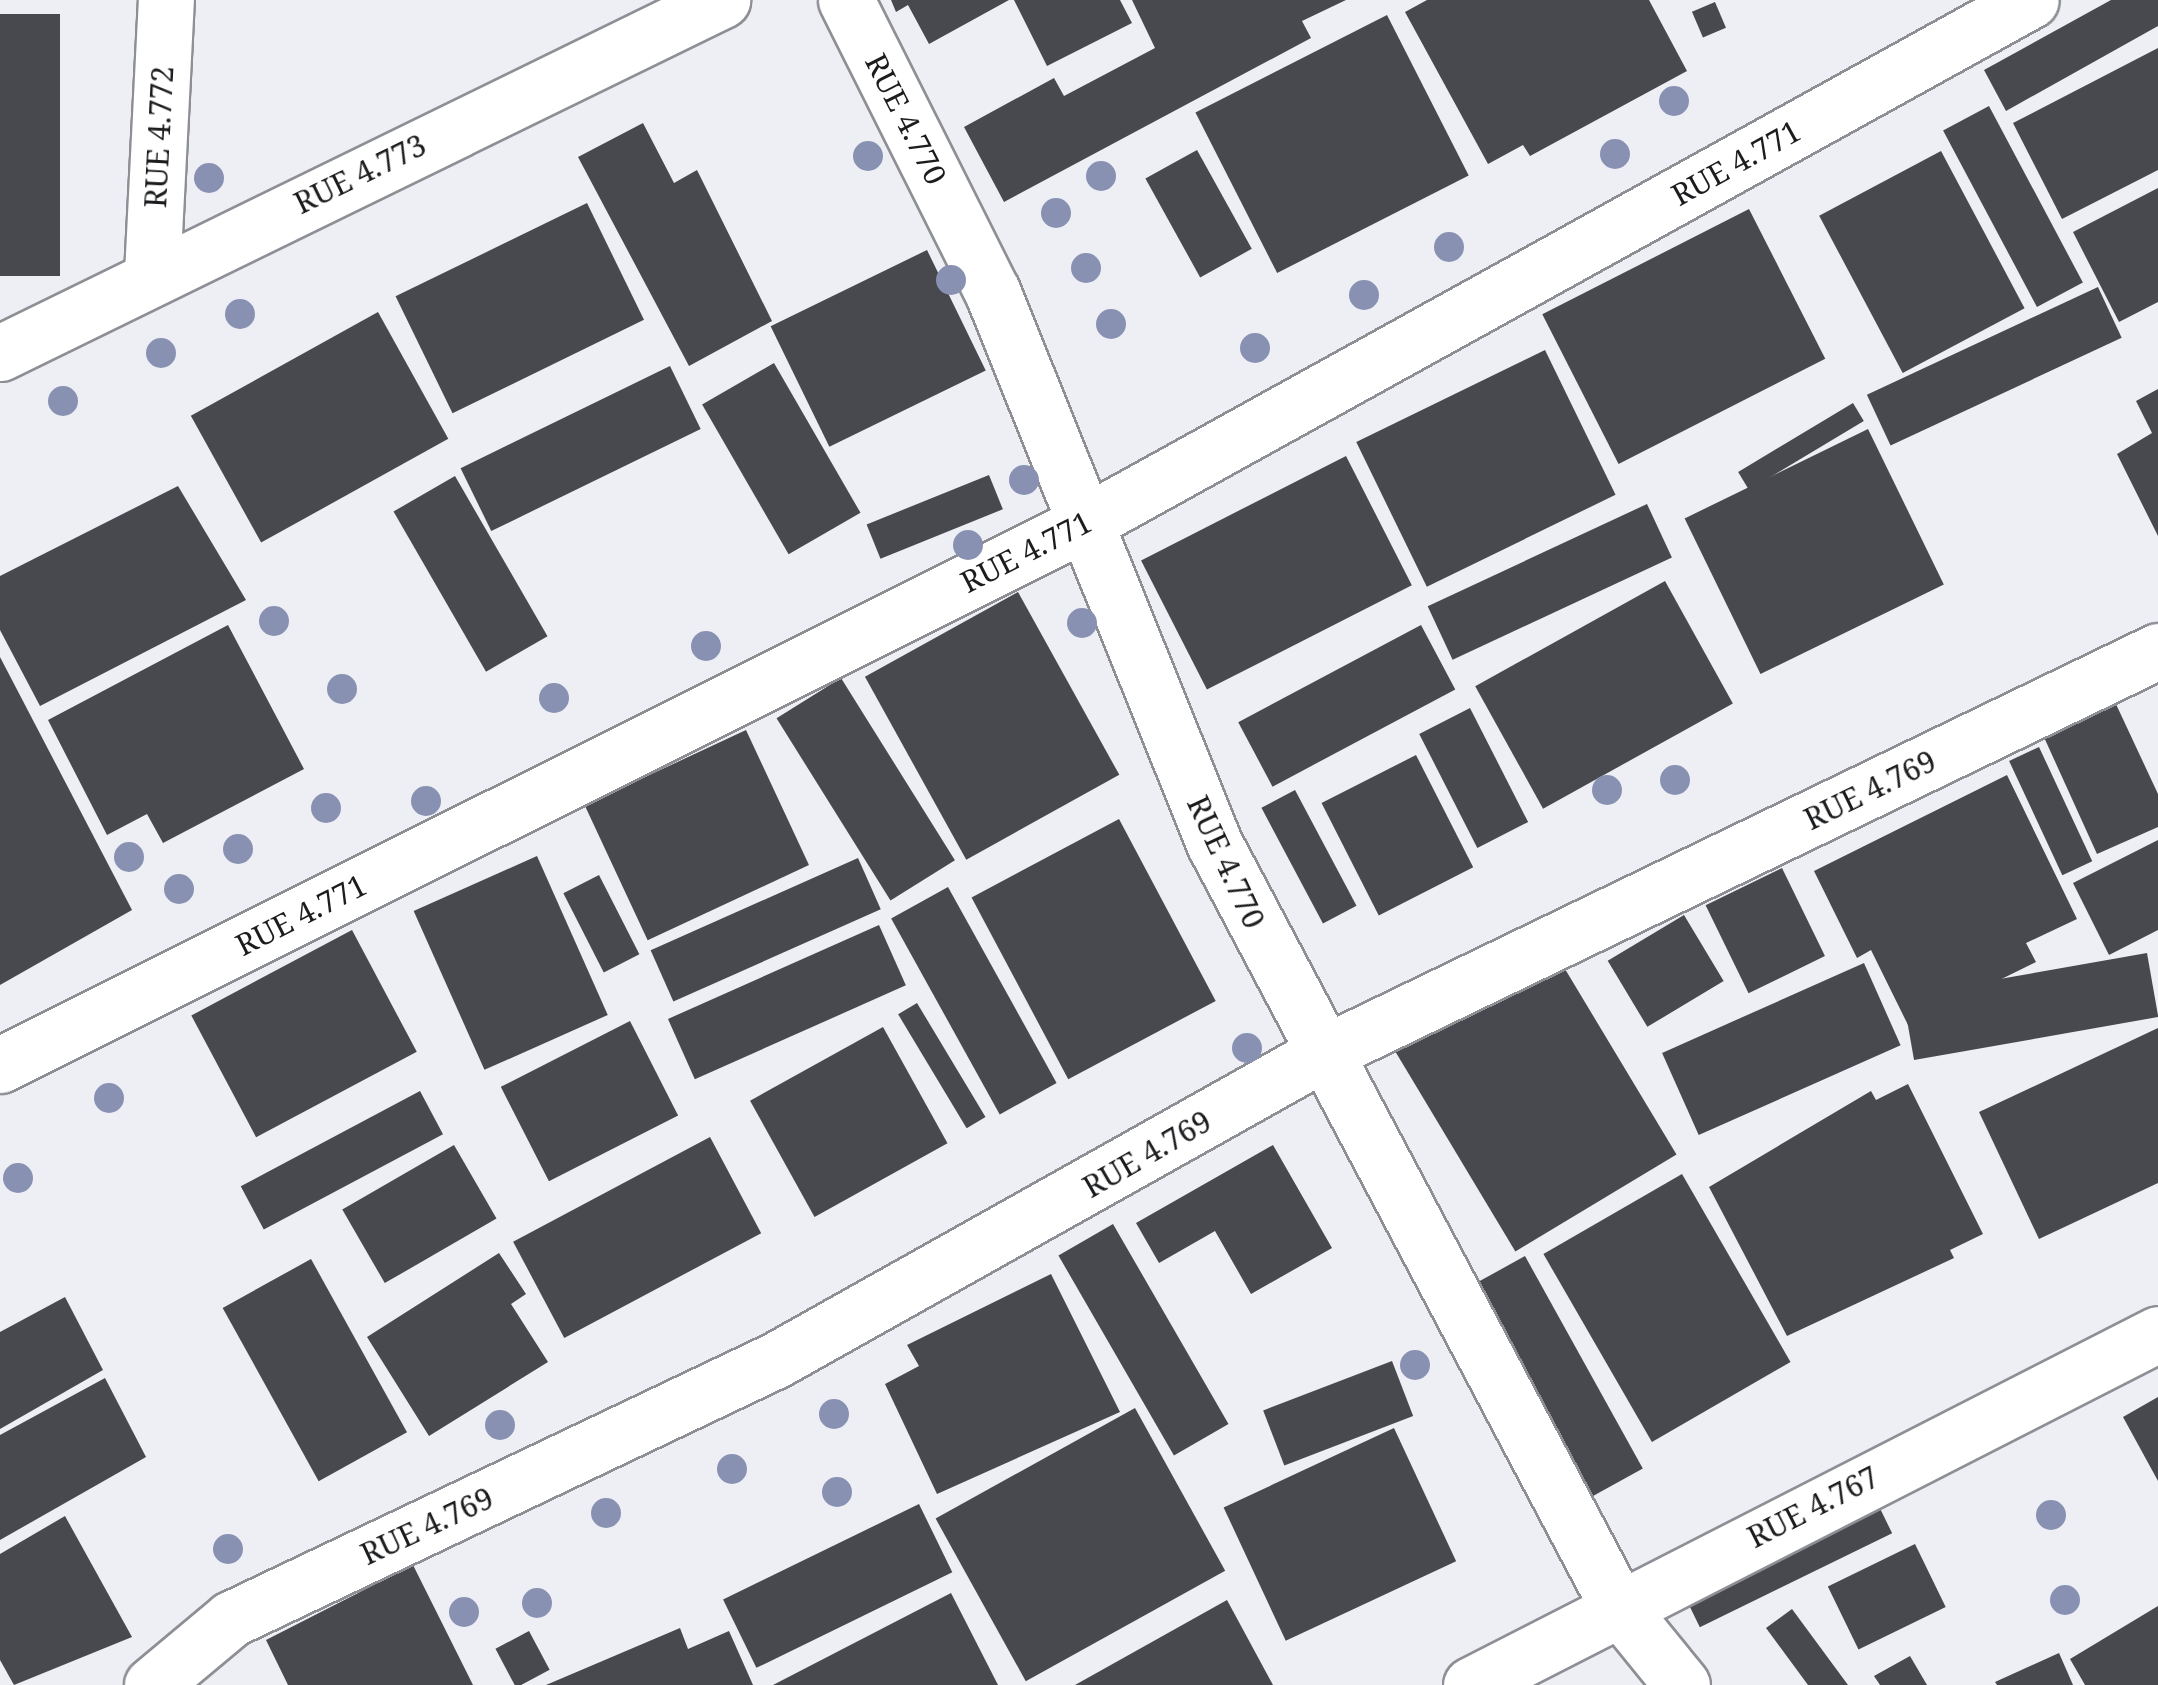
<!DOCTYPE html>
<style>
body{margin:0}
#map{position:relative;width:2158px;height:1685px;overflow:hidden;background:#edeff5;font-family:"Noto Serif",serif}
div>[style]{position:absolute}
.building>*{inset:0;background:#47494e;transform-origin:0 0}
.roads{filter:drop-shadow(2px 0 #8d8f95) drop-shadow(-2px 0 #8d8f95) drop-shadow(0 2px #8d8f95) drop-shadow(0 -2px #8d8f95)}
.minor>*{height:55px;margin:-27.5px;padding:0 27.5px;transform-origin:27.5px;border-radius:27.5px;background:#fff}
.trees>*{width:30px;height:30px;margin:-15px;border-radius:50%;background:#8991b2}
span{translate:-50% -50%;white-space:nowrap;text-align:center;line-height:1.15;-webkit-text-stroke:10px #fff;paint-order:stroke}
.street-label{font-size:30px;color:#1b1c1e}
</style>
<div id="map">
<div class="building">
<div style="clip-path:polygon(891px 0,1009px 0,929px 44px,908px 5px,896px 12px)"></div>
<div style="clip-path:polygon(1014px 0,1120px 0,1132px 23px,1047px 66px)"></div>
<div style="clip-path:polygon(1132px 0,1346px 0,1302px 21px,1311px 38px,1004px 202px,964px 127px,1054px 78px,1064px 96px,1155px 48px)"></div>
<div style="clip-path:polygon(1427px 0,1649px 0,1687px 71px,1530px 156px,1523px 145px,1488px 164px,1405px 12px)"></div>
<div style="clip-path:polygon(2111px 0,2158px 0,2158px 26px,2006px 111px,1984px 70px)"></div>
<div style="left:1715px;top:2px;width:28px;height:25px;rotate:67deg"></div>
<div style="left:60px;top:14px;width:262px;height:60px;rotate:90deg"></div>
<div style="left:1387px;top:15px;width:180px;height:215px;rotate:63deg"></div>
<div style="clip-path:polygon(2158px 48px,2158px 170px,2062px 219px,2013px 123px)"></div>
<div style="left:1989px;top:106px;width:200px;height:52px;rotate:62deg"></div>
<div style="clip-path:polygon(643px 123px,674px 183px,697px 170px,772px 321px,689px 366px,578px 157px)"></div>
<div style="left:1197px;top:150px;width:113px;height:59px;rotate:61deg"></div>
<div style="left:1941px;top:151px;width:178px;height:138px;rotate:62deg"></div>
<div style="clip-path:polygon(2158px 188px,2158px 302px,2119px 322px,2073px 232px)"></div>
<div style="left:587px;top:203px;width:130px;height:213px;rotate:64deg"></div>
<div style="left:1749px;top:209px;width:168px;height:232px;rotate:63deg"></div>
<div style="left:927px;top:250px;width:134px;height:174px;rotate:64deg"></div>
<div style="left:2098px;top:287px;width:56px;height:255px;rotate:65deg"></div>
<div style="left:378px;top:312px;width:145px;height:214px;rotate:61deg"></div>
<div style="left:1545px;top:350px;width:161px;height:210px;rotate:64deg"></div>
<div style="left:774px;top:363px;width:173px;height:83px;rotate:60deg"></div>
<div style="left:670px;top:366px;width:70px;height:233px;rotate:64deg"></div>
<div style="clip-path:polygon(2158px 389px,2158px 536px,2117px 454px,2152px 433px,2136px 401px)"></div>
<div style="left:1853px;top:403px;width:21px;height:134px;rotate:59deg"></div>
<div style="left:1868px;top:429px;width:173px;height:204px;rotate:64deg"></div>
<div style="left:1346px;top:456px;width:145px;height:230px;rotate:63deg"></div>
<div style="left:989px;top:475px;width:37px;height:132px;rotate:68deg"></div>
<div style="left:455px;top:476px;width:185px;height:71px;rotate:60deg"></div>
<div style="clip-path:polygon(178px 486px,246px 600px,40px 706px,0 630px,0 576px)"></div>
<div style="left:1647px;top:504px;width:59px;height:242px;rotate:65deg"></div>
<div style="left:1665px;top:581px;width:140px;height:217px;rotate:61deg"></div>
<div style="left:1018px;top:592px;width:209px;height:175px;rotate:61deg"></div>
<div style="clip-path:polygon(228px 625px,304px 769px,163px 843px,147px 814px,107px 835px,48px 720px)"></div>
<div style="left:1421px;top:625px;width:73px;height:207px;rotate:62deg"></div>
<div style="clip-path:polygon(0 657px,132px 910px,0 985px)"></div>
<div style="left:841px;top:678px;width:215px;height:76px;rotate:58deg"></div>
<div style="clip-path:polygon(2115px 702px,2158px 794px,2158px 827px,2097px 854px,2043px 735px)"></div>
<div style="left:1470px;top:708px;width:128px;height:57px;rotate:63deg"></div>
<div style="left:746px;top:730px;width:149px;height:178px;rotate:65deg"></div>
<div style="left:2039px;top:747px;width:126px;height:33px;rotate:65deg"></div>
<div style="left:1416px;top:755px;width:126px;height:106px;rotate:63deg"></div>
<div style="clip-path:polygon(2007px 775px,2077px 919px,2026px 943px,2036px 962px,1908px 1025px,1871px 950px,1857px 958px,1814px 871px)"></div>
<div style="left:1295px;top:790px;width:131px;height:38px;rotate:62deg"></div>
<div style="left:1119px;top:819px;width:206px;height:167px;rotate:62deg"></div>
<div style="clip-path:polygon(2158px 840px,2158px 930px,2109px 955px,2073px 883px)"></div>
<div style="left:537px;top:856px;width:174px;height:135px;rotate:66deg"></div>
<div style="left:858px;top:858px;width:56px;height:227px;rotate:66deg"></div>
<div style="left:1782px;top:868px;width:98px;height:85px;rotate:64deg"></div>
<div style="left:599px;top:875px;width:89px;height:40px;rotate:63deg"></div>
<div style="left:948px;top:887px;width:224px;height:65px;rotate:61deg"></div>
<div style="left:1684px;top:915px;width:77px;height:89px;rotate:59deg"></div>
<div style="left:879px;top:925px;width:66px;height:231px;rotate:66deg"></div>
<div style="left:352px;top:930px;width:138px;height:182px;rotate:62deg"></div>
<div style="left:2147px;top:953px;width:65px;height:248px;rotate:80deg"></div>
<div style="left:1556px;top:954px;width:234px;height:188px;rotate:59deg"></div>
<div style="left:1864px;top:963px;width:90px;height:221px;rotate:66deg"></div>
<div style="left:917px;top:1003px;width:133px;height:22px;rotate:59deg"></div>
<div style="left:630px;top:1021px;width:106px;height:145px;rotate:63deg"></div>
<div style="left:883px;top:1027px;width:133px;height:152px;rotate:61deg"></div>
<div style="clip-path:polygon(2158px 1028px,2158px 1183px,2039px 1239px,1979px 1112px)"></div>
<div style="clip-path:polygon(1908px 1084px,1983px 1234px,1950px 1250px,1954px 1258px,1787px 1336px,1709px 1187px,1871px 1091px,1876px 1100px)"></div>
<div style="left:420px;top:1091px;width:49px;height:203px;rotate:62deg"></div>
<div style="left:710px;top:1137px;width:109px;height:223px;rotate:62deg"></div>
<div style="left:454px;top:1145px;width:85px;height:129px;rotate:60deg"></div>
<div style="clip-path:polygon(1273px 1145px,1332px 1248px,1251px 1294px,1215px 1231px,1159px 1263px,1136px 1223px)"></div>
<div style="left:1682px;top:1174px;width:217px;height:160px;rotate:60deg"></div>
<div style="left:1113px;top:1224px;width:231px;height:63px;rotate:60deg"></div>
<div style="clip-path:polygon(499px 1253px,526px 1294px,511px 1304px,548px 1362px,429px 1436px,367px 1337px)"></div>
<div style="left:1525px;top:1256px;width:243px;height:60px;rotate:61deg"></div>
<div style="left:311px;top:1259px;width:198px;height:101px;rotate:61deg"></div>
<div style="clip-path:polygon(1051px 1274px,1120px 1412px,937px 1494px,885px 1384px,919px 1366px,907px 1345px)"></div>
<div style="clip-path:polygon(65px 1297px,103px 1370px,0 1429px,0 1332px)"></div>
<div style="left:1392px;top:1361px;width:59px;height:138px;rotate:69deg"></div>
<div style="clip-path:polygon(105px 1378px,146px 1457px,0 1540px,0 1435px)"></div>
<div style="clip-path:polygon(2158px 1397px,2158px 1481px,2123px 1417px)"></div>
<div style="left:1135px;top:1408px;width:186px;height:228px;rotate:61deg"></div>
<div style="left:1394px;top:1428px;width:147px;height:188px;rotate:65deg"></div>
<div style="left:1872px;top:1492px;width:46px;height:214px;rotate:64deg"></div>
<div style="left:919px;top:1504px;width:76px;height:218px;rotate:64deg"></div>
<div style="clip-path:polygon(65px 1516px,132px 1637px,14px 1685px,0 1660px,0 1554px)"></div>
<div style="left:1915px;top:1544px;width:70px;height:97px;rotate:64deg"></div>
<div style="clip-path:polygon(413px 1565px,473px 1685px,288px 1685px,266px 1640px)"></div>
<div style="clip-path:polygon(951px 1593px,998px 1685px,773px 1685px)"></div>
<div style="clip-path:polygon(1227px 1600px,1273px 1685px,1075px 1685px)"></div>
<div style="clip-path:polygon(2158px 1606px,2158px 1685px,2085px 1685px,2070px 1659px)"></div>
<div style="clip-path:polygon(1792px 1609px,1848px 1685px,1808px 1685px,1766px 1628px)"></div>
<div style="clip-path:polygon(680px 1628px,688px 1649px,729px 1631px,753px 1685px,546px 1685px)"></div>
<div style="left:529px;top:1631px;width:44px;height:38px;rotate:62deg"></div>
<div style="clip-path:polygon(2059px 1653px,2073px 1685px,1997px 1685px,1995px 1682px)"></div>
<div style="clip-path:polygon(1910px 1656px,1927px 1685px,1880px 1685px,1874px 1676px)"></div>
</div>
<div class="roads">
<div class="minor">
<div style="left:846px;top:0;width:326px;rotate:63.4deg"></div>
<div style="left:992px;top:291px;width:595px;rotate:68.09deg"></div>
<div style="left:1214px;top:843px;width:862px;rotate:62.13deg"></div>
<div style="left:1617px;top:1605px;width:103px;rotate:50.9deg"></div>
<div style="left:152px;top:274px;width:274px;rotate:-87.1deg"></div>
<div style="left:0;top:353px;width:804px;rotate:-26.05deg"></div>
<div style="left:0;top:1065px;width:1208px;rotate:-26.54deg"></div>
<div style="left:1081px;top:525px;width:1085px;rotate:-28.93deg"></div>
<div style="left:152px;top:1685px;width:103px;rotate:-39.9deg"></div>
<div style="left:231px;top:1619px;width:603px;rotate:-25.42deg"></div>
<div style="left:776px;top:1360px;width:624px;rotate:-29.28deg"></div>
<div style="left:1320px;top:1055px;width:930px;rotate:-25.74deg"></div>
<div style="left:1471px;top:1685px;width:771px;rotate:-27.06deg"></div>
</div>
</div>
<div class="trees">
<div style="left:1674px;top:101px"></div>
<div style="left:1615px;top:154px"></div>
<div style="left:868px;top:156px"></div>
<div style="left:1101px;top:176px"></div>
<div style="left:209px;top:178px"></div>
<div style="left:1056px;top:213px"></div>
<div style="left:1449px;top:247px"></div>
<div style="left:1086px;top:268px"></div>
<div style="left:951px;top:280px"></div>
<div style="left:1364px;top:295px"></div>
<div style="left:240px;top:314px"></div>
<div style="left:1111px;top:324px"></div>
<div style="left:1255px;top:348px"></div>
<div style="left:161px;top:353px"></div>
<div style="left:63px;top:401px"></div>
<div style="left:1024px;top:480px"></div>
<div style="left:968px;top:545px"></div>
<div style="left:274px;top:621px"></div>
<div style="left:1082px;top:623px"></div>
<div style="left:706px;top:646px"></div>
<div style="left:342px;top:689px"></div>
<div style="left:554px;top:698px"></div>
<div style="left:1675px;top:780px"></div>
<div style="left:1607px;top:790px"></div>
<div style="left:426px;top:801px"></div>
<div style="left:326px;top:808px"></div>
<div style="left:238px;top:849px"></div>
<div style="left:129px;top:857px"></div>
<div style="left:179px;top:889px"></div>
<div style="left:1247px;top:1048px"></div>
<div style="left:109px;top:1098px"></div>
<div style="left:18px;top:1178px"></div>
<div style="left:1415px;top:1365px"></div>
<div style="left:834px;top:1414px"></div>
<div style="left:500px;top:1425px"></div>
<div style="left:732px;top:1469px"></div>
<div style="left:837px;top:1492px"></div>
<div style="left:606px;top:1513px"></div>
<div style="left:2051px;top:1515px"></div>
<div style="left:228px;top:1549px"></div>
<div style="left:2065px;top:1600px"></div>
<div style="left:537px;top:1603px"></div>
<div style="left:464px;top:1612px"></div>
</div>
<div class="street-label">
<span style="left:906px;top:119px;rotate:63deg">RUE 4.770</span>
<span style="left:159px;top:137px;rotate:-87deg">RUE 4.772</span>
<span style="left:1736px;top:163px;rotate:-29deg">RUE 4.771</span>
<span style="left:360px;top:174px;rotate:-26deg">RUE 4.773</span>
<span style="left:1026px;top:552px;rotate:-27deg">RUE 4.771</span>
<span style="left:1870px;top:790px;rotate:-26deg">RUE 4.769</span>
<span style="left:1226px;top:862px;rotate:65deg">RUE 4.770</span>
<span style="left:301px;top:915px;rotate:-27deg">RUE 4.771</span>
<span style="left:1147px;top:1154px;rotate:-30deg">RUE 4.769</span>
<span style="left:1813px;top:1507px;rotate:-27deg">RUE 4.767</span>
<span style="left:427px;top:1526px;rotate:-25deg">RUE 4.769</span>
</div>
</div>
